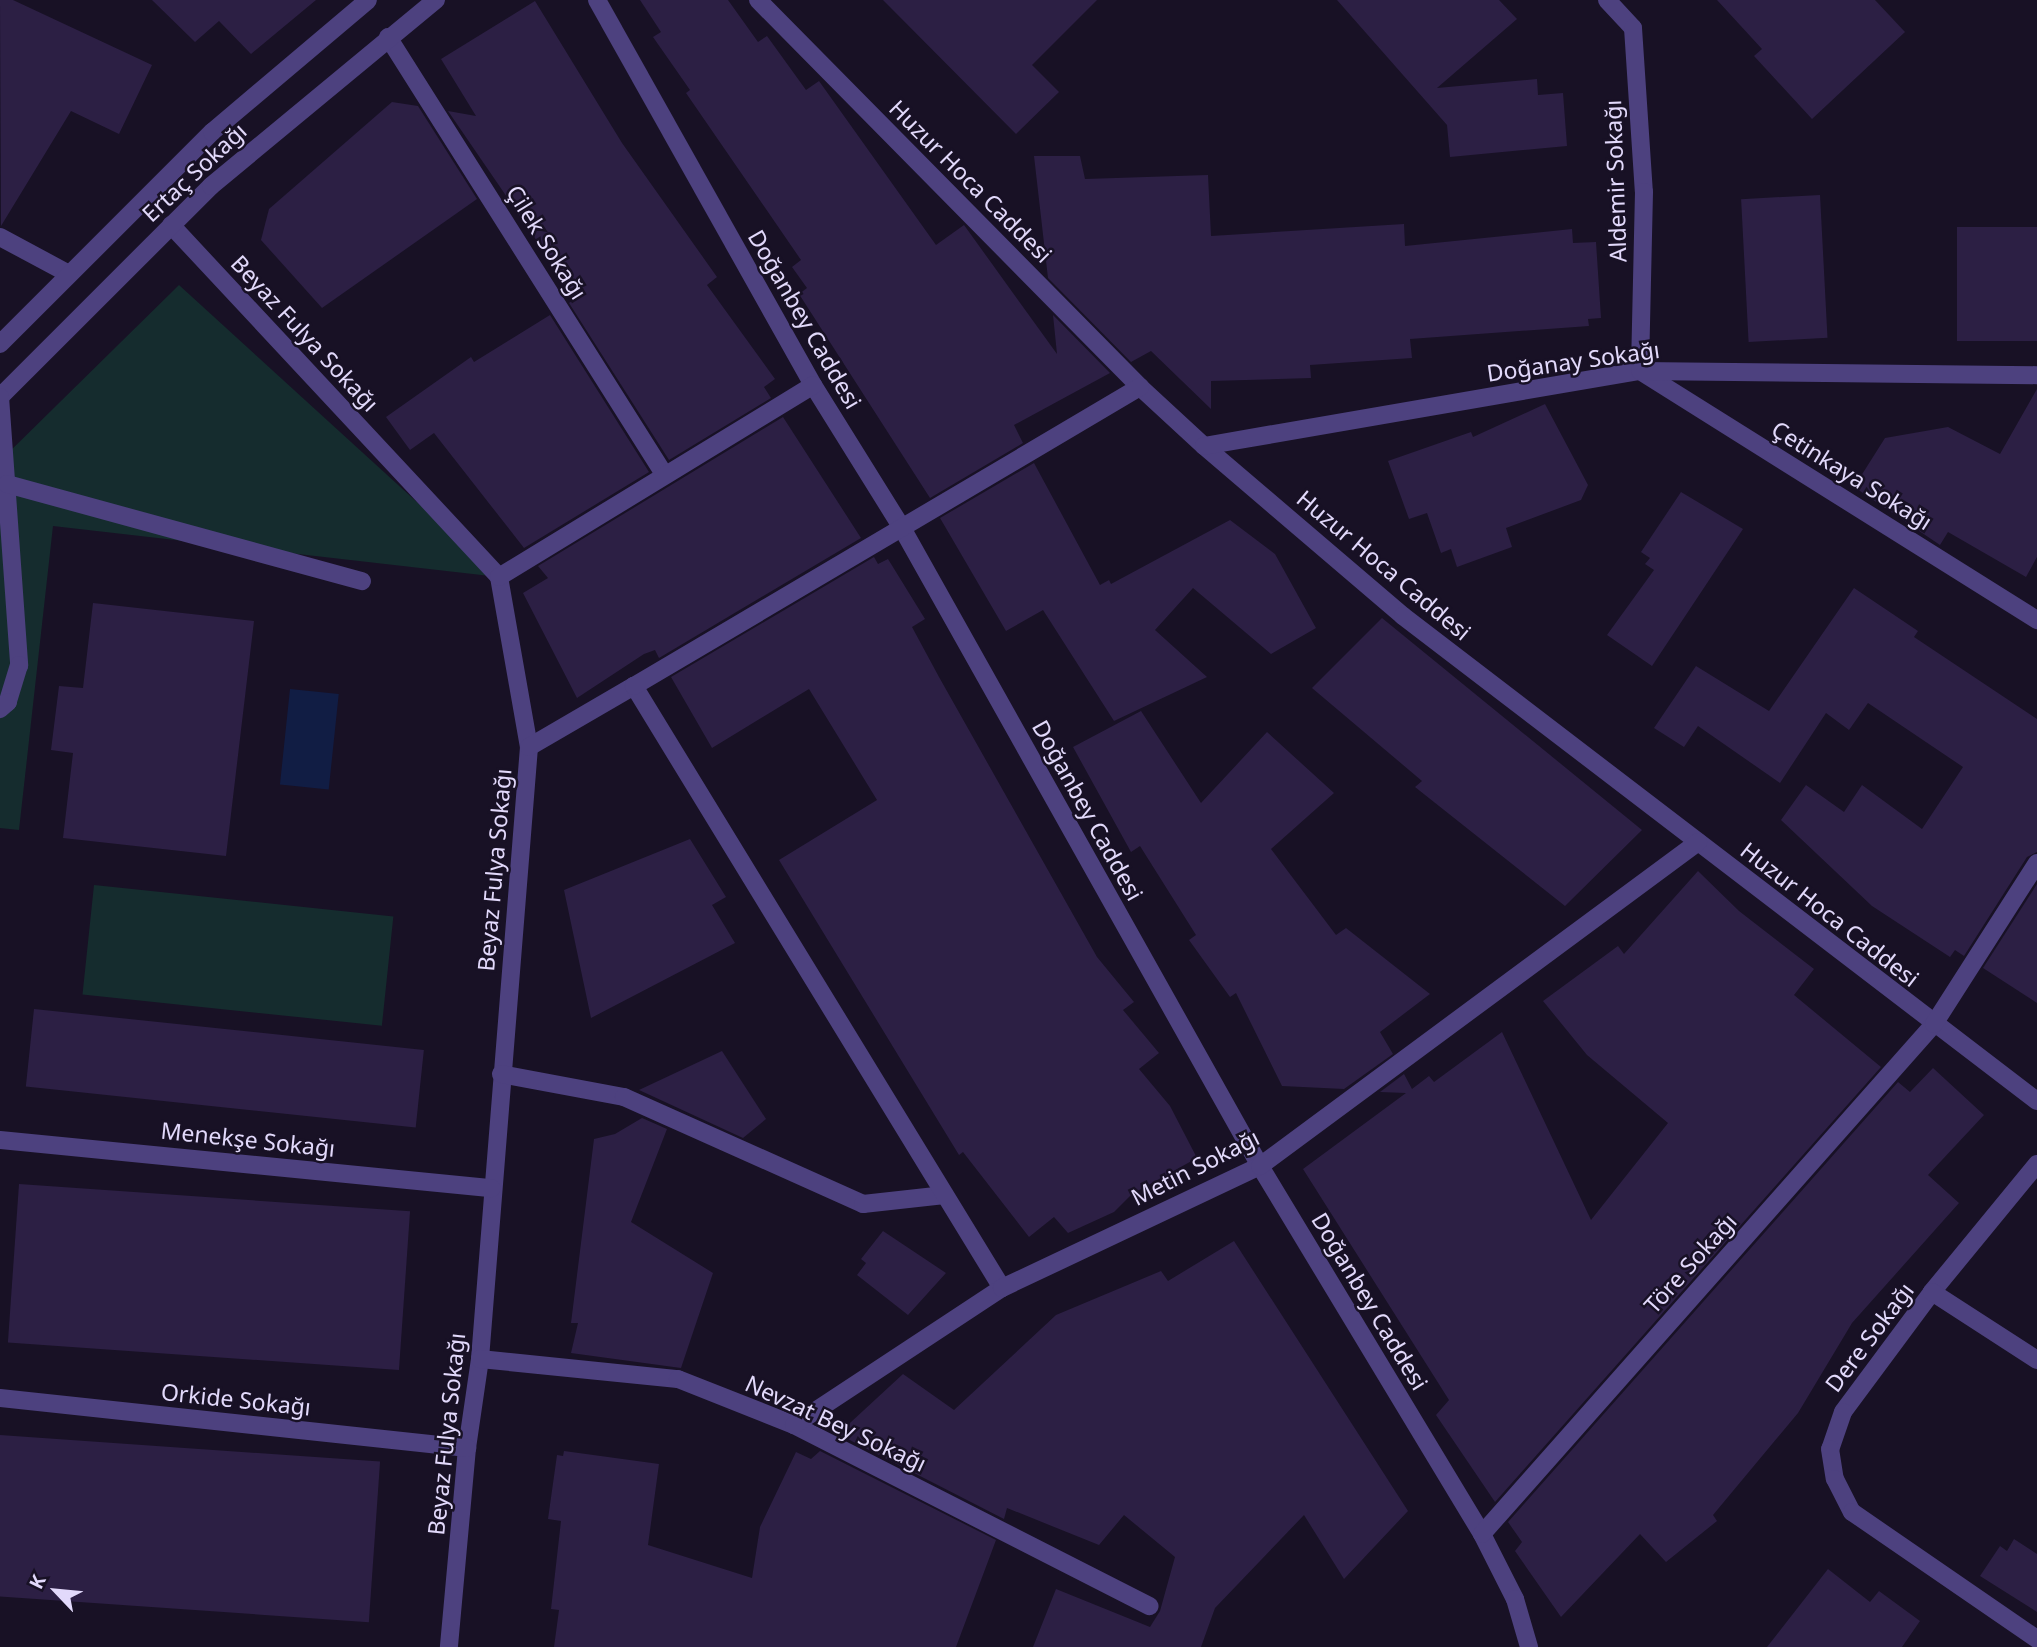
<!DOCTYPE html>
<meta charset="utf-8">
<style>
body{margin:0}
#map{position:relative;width:2037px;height:1647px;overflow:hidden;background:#181125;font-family:"Noto Sans",sans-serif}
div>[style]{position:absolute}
.green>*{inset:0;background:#152c2e;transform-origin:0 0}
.water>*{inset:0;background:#111d44;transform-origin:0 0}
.building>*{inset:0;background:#2c1f44;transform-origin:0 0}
.minor>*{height:18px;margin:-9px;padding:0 9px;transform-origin:9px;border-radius:9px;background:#4d417f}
span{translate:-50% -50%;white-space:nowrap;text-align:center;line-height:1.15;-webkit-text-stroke:5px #181125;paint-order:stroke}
.street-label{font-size:23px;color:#e2d9fb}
.north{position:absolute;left:21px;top:1556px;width:70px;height:70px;-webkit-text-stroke:5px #181125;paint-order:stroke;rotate:296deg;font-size:19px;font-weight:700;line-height:28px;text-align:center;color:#e2d9fb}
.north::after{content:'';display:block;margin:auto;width:24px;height:32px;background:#e2d9fb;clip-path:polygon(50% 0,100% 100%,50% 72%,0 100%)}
</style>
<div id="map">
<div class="green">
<div style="clip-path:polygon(179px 285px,499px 577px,53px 526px,19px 830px,0 828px,0 461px)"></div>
<div style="left:94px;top:885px;width:301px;height:110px;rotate:6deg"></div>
</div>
<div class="water">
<div style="left:290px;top:689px;width:49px;height:96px;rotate:6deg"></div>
</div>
<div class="building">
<div style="clip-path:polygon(0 0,13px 0,152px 65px,119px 134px,71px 111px,1px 226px)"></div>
<div style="clip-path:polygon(152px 0,316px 0,251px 54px,219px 21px,195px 42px)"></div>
<div style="clip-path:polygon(640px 0,728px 0,758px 42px,767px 36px,806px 90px,819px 81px,936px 245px,964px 225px,1057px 354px,1053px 315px,1110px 373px,1014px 425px,1023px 443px,930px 498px,799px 294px,807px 288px,792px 267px,801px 260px,686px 93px,690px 90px,653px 37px,661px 32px)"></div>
<div style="clip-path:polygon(883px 0,1097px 0,1032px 65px,1059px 92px,1016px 134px)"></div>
<div style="clip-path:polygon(1337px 0,1499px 0,1517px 19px,1437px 88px,1537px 79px,1538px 95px,1563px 93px,1567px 146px,1450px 157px,1447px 125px)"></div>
<div style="clip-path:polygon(1717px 0,1875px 0,1905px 32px,1812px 119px,1754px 56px,1762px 49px)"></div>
<div style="clip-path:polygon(535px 1px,622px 143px,717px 277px,707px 285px,775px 379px,764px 387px,771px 398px,669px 460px,569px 303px,576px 298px,448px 111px,476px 116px,441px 59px)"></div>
<div style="clip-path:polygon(392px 102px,418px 106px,477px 199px,322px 308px,261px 240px,269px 209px)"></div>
<div style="clip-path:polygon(1034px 156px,1080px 156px,1085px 179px,1208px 175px,1211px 236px,1404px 224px,1405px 246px,1572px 229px,1573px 243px,1596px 242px,1601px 318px,1588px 319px,1589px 326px,1410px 339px,1412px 358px,1310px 365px,1311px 378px,1211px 381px,1211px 409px,1151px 351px,1131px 362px,1048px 278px)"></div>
<div style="left:1820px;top:195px;width:143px;height:79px;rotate:87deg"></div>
<div style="left:2037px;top:227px;width:114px;height:80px;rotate:90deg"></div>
<div style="clip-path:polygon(550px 315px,649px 472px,524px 548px,434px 433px,410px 450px,386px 417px,471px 357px,474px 362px)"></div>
<div style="clip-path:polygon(2037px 389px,2037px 557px,2026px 577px,1948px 532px,1940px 545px,1854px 487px,1885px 438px,1948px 427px,2000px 454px)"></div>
<div style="clip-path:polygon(1545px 404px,1588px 485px,1581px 500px,1506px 528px,1512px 547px,1457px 567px,1451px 549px,1441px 553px,1427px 513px,1409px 519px,1388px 461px,1471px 432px,1473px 437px)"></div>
<div style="clip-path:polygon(783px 417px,861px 538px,659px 658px,655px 650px,644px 654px,577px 698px,523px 593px,548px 578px,538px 566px)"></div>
<div style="clip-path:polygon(1034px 463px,1100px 585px,1109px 580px,1111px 584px,1230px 520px,1275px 554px,1316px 628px,1271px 654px,1193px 588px,1155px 630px,1207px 677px,1114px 721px,1043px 610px,1006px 631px,940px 518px)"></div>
<div style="clip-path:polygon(1681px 492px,1743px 529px,1652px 666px,1607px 635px,1654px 570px,1645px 564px,1650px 558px,1641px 552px)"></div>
<div style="clip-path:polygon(874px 557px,878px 564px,888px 559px,925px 619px,912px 627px,939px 677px,1097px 957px,1134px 1002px,1123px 1010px,1159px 1053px,1139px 1069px,1170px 1106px,1197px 1158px,1132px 1194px,1114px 1212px,1068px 1233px,1054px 1217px,1029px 1237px,963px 1152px,959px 1155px,779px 860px,877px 800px,809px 689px,712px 748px,671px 677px)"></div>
<div style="clip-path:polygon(1854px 588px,1918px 631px,1914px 637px,2037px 719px,2037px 852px,2027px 857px,1964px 956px,1955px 950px,1950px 957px,1872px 906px,1781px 820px,1806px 785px,1844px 812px,1862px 785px,1922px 829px,1963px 767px,1868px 703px,1849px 730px,1826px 713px,1780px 783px,1698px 726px,1684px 747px,1654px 728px,1696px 666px,1769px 711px)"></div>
<div style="clip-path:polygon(93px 603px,254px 621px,226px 856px,63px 838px,73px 753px,51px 750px,59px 686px,83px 688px)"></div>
<div style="clip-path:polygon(1382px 618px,1642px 830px,1565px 906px,1415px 787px,1422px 781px,1312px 688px)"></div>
<div style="clip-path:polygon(1141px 711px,1201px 803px,1267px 732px,1334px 793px,1271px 849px,1336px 935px,1346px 928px,1430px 994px,1380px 1032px,1393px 1054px,1344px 1089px,1282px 1086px,1236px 993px,1230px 997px,1189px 940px,1196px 935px,1140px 846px,1131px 852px,1073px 747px)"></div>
<div style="clip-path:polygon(690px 839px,726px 897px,712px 905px,735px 943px,591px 1018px,564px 890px)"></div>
<div style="clip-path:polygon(1698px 871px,1739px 911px,1814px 969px,1794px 995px,1881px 1067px,1495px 1502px,1436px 1415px,1449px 1400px,1303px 1169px,1406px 1093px,1380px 1092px,1404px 1074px,1412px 1089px,1429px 1076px,1434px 1082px,1502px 1032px,1591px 1220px,1668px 1123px,1587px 1055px,1543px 1001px,1618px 946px,1624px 954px)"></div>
<div style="clip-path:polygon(2037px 884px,2037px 1003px,1983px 968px)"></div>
<div style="left:34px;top:1009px;width:392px;height:78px;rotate:6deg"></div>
<div style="clip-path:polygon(722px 1051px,766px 1119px,743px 1138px,639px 1090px)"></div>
<div style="clip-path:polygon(1933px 1068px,1984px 1115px,1928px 1175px,1959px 1203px,1852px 1323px,1798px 1413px,1713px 1515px,1717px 1521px,1666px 1562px,1640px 1534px,1561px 1617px,1515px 1551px,1522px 1542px,1508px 1522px,1898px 1082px,1910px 1092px)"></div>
<div style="clip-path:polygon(642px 1118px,667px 1129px,631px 1222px,713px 1273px,681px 1368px,571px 1353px,578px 1323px,571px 1323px,594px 1139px,615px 1134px)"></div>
<div style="left:19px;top:1184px;width:392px;height:159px;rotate:4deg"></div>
<div style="clip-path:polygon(883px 1231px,946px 1273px,908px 1315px,857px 1275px,866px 1263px,861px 1259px)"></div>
<div style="clip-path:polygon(1234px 1241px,1408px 1511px,1344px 1579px,1304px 1515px,1215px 1608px,1201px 1647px,1033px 1647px,1056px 1589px,1150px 1627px,1160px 1611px,1175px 1557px,1124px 1515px,1099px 1545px,1007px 1508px,1004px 1519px,838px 1434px,903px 1374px,954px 1410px,1056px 1315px,1161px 1271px,1168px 1281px)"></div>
<div style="left:0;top:1435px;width:381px;height:161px;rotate:4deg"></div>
<div style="clip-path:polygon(564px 1451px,659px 1464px,648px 1545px,752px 1578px,760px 1527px,796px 1452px,811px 1459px,820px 1451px,996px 1540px,956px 1647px,554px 1647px,559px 1610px,551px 1609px,561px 1521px,548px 1519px,557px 1455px,563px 1456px)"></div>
<div style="clip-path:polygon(2014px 1539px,2037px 1554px,2037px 1612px,1980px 1576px,2000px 1546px,2007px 1551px)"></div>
<div style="clip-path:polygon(1828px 1569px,1870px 1602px,1879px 1591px,1920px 1621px,1902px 1647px,1767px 1647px)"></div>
</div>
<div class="minor">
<div style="left:597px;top:0;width:441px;rotate:60.7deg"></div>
<div style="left:813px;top:385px;width:168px;rotate:58.1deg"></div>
<div style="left:902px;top:528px;width:732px;rotate:60.7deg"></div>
<div style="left:1260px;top:1166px;width:430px;rotate:58.9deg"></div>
<div style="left:1482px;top:1534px;width:73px;rotate:63.1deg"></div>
<div style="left:1515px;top:1599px;width:50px;rotate:73.7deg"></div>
<div style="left:758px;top:0;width:544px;rotate:45.37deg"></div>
<div style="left:1140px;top:387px;width:87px;rotate:42.7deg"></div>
<div style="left:1204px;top:446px;width:262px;rotate:40.5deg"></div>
<div style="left:1403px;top:616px;width:798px;rotate:37.42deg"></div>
<div style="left:1607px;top:0;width:38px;rotate:47deg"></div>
<div style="left:1633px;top:28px;width:164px;rotate:86.2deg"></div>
<div style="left:1644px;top:192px;width:179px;rotate:91.3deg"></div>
<div style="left:1640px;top:371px;width:469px;rotate:32.1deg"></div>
<div style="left:388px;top:37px;width:517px;rotate:57.72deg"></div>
<div style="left:171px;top:225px;width:481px;rotate:47deg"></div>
<div style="left:499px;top:577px;width:173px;rotate:80deg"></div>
<div style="left:529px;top:747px;width:614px;rotate:94.58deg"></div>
<div style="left:480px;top:1359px;width:90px;rotate:98.3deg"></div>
<div style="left:467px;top:1448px;width:200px;rotate:95.2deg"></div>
<div style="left:0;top:237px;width:78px;rotate:28.2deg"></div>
<div style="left:0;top:344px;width:300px;rotate:-45deg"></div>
<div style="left:212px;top:132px;width:204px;rotate:-40.2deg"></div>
<div style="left:0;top:397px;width:298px;rotate:-45deg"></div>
<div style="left:211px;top:186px;width:292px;rotate:-39.6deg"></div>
<div style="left:0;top:397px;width:269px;rotate:85.9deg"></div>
<div style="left:19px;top:665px;width:39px;rotate:107deg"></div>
<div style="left:8px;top:702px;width:11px;rotate:139deg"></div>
<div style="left:1204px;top:446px;width:442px;rotate:-9.8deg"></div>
<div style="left:1640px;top:371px;width:397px;rotate:0.6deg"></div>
<div style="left:7px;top:484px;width:368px;rotate:15.3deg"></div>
<div style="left:499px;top:577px;width:368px;rotate:-31.4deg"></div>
<div style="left:529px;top:747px;width:121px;rotate:-30.2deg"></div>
<div style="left:501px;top:1074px;width:125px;rotate:10.6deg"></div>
<div style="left:624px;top:1097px;width:262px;rotate:24.1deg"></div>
<div style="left:863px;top:1204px;width:82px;rotate:-6.3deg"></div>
<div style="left:0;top:1140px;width:494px;rotate:5.6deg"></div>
<div style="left:2037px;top:1164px;width:166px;rotate:129.4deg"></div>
<div style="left:1932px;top:1292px;width:149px;rotate:126.6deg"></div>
<div style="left:1843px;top:1412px;width:39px;rotate:109deg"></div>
<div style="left:1830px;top:1449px;width:30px;rotate:81deg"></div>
<div style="left:1835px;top:1479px;width:37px;rotate:63deg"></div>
<div style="left:1852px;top:1512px;width:224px;rotate:34.5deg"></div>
<div style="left:1002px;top:1288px;width:706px;rotate:-121.44deg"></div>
<div style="left:634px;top:686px;width:588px;rotate:-30.58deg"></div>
<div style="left:1932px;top:1292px;width:125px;rotate:32.9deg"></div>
<div style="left:480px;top:1359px;width:199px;rotate:5.8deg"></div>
<div style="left:678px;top:1379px;width:125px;rotate:21.6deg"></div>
<div style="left:794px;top:1425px;width:399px;rotate:27deg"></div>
<div style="left:0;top:1398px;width:470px;rotate:6.1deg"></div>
<div style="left:794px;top:1425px;width:249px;rotate:-33.4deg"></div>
<div style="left:1002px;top:1288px;width:285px;rotate:-25.3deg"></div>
<div style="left:1260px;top:1166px;width:545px;rotate:-36.49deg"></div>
<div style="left:1482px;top:1534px;width:681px;rotate:-48.45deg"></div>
<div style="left:1934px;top:1024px;width:191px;rotate:-57.4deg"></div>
</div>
<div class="street-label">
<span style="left:194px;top:172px;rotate:-43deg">Ertaç Sokağı</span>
<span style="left:971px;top:181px;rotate:45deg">Huzur Hoca Caddesi</span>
<span style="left:1615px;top:181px;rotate:-92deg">Aldemir Sokağı</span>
<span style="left:547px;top:242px;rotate:58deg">Çilek Sokağı</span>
<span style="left:805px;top:319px;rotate:60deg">Doğanbey Caddesi</span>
<span style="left:305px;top:333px;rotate:47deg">Beyaz Fulya Sokağı</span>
<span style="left:1573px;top:361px;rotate:-8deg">Doğanay Sokağı</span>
<span style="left:1852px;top:475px;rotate:32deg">Çetinkaya Sokağı</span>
<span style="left:1384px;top:565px;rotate:40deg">Huzur Hoca Caddesi</span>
<span style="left:1088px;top:810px;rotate:61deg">Doğanbey Caddesi</span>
<span style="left:494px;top:870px;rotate:-85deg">Beyaz Fulya Sokağı</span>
<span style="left:1830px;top:914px;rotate:38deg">Huzur Hoca Caddesi</span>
<span style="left:248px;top:1139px;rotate:6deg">Menekşe Sokağı</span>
<span style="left:1195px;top:1167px;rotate:-27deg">Metin Sokağı</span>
<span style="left:1690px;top:1263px;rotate:-48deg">Töre Sokağı</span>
<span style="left:1370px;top:1301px;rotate:59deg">Doğanbey Caddesi</span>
<span style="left:1869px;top:1337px;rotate:-53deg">Dere Sokağı</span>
<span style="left:236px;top:1399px;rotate:6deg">Orkide Sokağı</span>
<span style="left:836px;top:1423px;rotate:25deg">Nevzat Bey Sokağı</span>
<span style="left:446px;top:1434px;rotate:-84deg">Beyaz Fulya Sokağı</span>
</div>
<div class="north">K</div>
</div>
